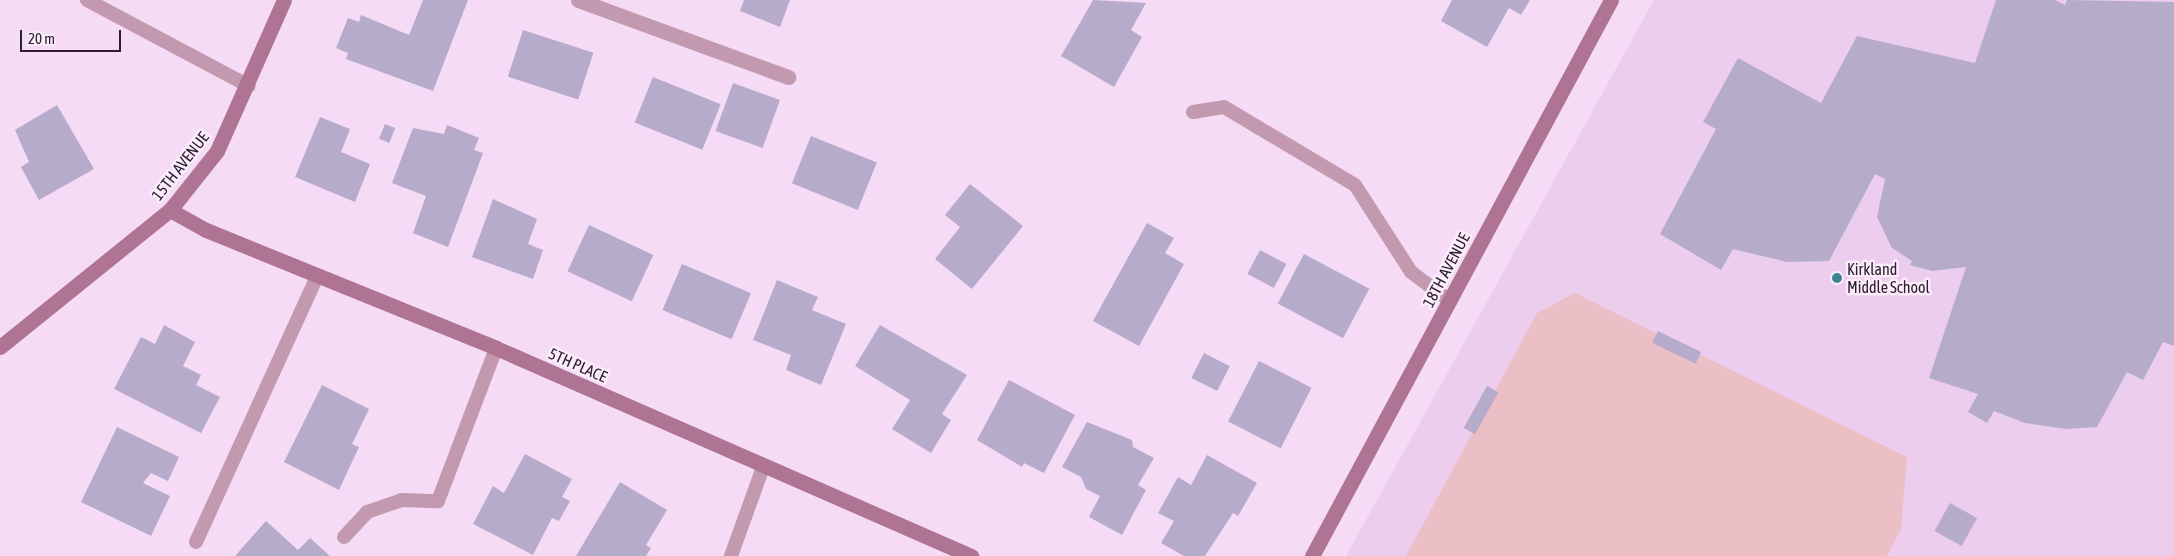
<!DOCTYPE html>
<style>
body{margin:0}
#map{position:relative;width:2174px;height:556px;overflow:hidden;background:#f5dbf6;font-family:"Asap Condensed",sans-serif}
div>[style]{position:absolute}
.built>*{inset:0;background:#eccdee}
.green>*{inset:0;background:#ecbec5}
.building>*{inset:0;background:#b7abcb;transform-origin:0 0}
.lane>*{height:14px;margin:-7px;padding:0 7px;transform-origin:7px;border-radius:7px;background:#c299ae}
.street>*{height:15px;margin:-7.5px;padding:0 7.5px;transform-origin:7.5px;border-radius:7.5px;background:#c299ae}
.secondary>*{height:15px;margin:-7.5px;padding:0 7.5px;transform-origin:7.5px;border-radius:7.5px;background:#af7494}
.dots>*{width:14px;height:14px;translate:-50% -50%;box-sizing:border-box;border:2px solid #fcecfd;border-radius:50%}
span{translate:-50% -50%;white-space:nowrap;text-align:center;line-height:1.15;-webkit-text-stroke:5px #fcecfd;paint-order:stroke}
.street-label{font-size:16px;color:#29202a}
.poi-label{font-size:16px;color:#29202a}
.left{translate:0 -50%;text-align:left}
.scale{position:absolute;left:20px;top:30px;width:101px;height:22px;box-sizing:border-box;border:2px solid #29202a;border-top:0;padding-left:6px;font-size:15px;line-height:18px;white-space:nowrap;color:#29202a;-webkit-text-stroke:4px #fcecfd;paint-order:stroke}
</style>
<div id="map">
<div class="built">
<div style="clip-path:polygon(1654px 0,2174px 0,2174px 556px,1346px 556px)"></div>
</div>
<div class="green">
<div style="clip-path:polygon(1575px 293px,1907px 457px,1901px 529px,1887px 556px,1406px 556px,1537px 313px)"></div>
</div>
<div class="building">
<div style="clip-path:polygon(423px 0,468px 0,433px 91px,346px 59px,348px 53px,336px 48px,348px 18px,359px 22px,361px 15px,409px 35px)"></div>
<div style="clip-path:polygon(744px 0,790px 0,780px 27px,740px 11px)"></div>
<div style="clip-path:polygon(1093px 0,1146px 3px,1131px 30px,1142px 37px,1114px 87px,1061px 56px)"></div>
<div style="clip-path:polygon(1452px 0,1530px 0,1521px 15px,1509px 8px,1487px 47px,1441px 21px)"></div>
<div style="clip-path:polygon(1996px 0,2055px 0,2065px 5px,2067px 0,2174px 2px,2174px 346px,2163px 342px,2143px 380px,2127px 372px,2097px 427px,2066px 429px,2025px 423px,1994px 411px,1987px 423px,1968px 412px,1978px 394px,1929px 378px,1966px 267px,1932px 271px,1910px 265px,1912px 261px,1892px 248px,1877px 217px,1885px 179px,1875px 174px,1829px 261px,1787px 262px,1733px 249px,1721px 270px,1660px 234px,1716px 129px,1703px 122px,1738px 58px,1821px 103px,1857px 36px,1975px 63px)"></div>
<div style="left:523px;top:30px;width:74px;height:49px;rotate:18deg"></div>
<div style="left:653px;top:77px;width:73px;height:49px;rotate:22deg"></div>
<div style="left:733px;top:83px;width:50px;height:51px;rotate:20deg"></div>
<div style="clip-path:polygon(57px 105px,94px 169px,39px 200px,21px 167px,29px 162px,15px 130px)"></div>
<div style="clip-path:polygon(320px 117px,350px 129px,341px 152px,370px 164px,355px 202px,295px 177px)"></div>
<div style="left:385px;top:124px;width:11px;height:16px;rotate:22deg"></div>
<div style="clip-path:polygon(447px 125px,479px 138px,474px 150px,483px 153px,448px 247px,413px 233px,426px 196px,392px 183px,413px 128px,444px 134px)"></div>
<div style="left:811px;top:136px;width:71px;height:51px;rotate:22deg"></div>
<div style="clip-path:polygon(970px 184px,1023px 226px,972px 289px,935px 259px,960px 227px,945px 215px)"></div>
<div style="clip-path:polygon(493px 199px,537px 219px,528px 244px,543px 250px,533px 279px,472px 257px)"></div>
<div style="clip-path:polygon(1147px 223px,1174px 238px,1165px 253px,1184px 264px,1139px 346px,1093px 321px)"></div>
<div style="left:589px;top:225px;width:71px;height:51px;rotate:25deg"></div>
<div style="left:1260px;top:250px;width:30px;height:27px;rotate:28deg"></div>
<div style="left:1304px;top:254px;width:74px;height:56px;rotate:28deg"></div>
<div style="left:682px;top:264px;width:75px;height:50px;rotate:23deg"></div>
<div style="clip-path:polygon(777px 280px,818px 297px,812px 310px,846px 324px,821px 385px,786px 370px,791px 355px,753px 340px)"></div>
<div style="clip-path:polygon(164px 325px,195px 342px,183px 366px,201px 375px,196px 385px,220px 397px,201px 433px,114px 389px,141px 337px,155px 344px)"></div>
<div style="clip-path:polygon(880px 325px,967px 375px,942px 414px,951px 420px,931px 453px,892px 429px,910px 400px,855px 366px)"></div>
<div style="left:1658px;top:331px;width:48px;height:13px;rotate:26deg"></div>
<div style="left:1204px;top:353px;width:29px;height:28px;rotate:27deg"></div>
<div style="left:1259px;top:361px;width:59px;height:68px;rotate:27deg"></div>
<div style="clip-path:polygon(1009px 380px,1075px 415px,1044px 473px,1024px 463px,1022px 467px,977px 440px)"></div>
<div style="clip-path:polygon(322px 385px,369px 409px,352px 444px,359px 447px,339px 490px,284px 462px)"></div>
<div style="left:1487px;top:386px;width:13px;height:48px;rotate:29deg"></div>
<div style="clip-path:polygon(1087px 422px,1132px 440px,1133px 447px,1154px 458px,1138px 485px,1146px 490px,1122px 535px,1089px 517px,1100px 496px,1086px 489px,1081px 477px,1062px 467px)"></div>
<div style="clip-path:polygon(117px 427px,179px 457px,168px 481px,151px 473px,143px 483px,170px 496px,151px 536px,81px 502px)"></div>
<div style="clip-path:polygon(525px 454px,572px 479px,562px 497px,570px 501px,559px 521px,552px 518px,533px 555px,473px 524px,493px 486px,504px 493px)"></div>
<div style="clip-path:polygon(1207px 455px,1257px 483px,1238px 516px,1233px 513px,1205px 556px,1184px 556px,1161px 543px,1174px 521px,1158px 513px,1178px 477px,1191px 485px)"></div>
<div style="clip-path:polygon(620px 482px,667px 510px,646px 545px,651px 548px,646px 556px,576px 556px)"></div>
<div style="left:1950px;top:503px;width:31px;height:32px;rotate:29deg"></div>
<div style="clip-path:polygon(266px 521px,298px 550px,310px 538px,330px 556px,235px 556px)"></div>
</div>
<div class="lane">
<div style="left:87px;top:0;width:183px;rotate:28deg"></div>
<div style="left:1193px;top:112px;width:31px;rotate:-9deg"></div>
<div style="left:1224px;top:107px;width:152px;rotate:30.8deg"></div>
<div style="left:1355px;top:185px;width:103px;rotate:57.2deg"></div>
<div style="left:1411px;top:272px;width:49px;rotate:36.6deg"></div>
<div style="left:344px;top:537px;width:34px;rotate:-47deg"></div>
<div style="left:367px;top:512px;width:36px;rotate:-19deg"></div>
<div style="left:401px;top:500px;width:37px;rotate:2deg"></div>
<div style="left:438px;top:501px;width:164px;rotate:-69.2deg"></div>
<div style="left:196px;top:542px;width:292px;rotate:-65.5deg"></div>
<div style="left:731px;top:556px;width:95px;rotate:-70.2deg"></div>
</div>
<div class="street">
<div style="left:578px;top:0;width:224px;rotate:20.1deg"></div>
</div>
<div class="secondary">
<div style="left:170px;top:210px;width:41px;rotate:29.1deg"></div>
<div style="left:206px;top:230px;width:313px;rotate:22.1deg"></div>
<div style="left:496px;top:348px;width:519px;rotate:23.65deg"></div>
<div style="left:0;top:347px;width:218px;rotate:-38.9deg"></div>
<div style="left:170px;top:210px;width:75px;rotate:-51.5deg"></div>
<div style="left:217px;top:151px;width:165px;rotate:-66.1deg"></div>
<div style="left:1312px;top:556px;width:631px;rotate:-61.73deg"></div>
</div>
<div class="dots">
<div style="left:1837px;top:278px;background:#3e8391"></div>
</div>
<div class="street-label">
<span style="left:180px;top:166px;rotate:-52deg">15TH AVENUE</span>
<span style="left:1446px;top:270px;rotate:-62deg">18TH AVENUE</span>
<span style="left:578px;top:365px;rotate:24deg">5TH PLACE</span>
</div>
<div class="poi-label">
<span class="left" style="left:1847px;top:278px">Kirkland<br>Middle School</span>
</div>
<div class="scale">20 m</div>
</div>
